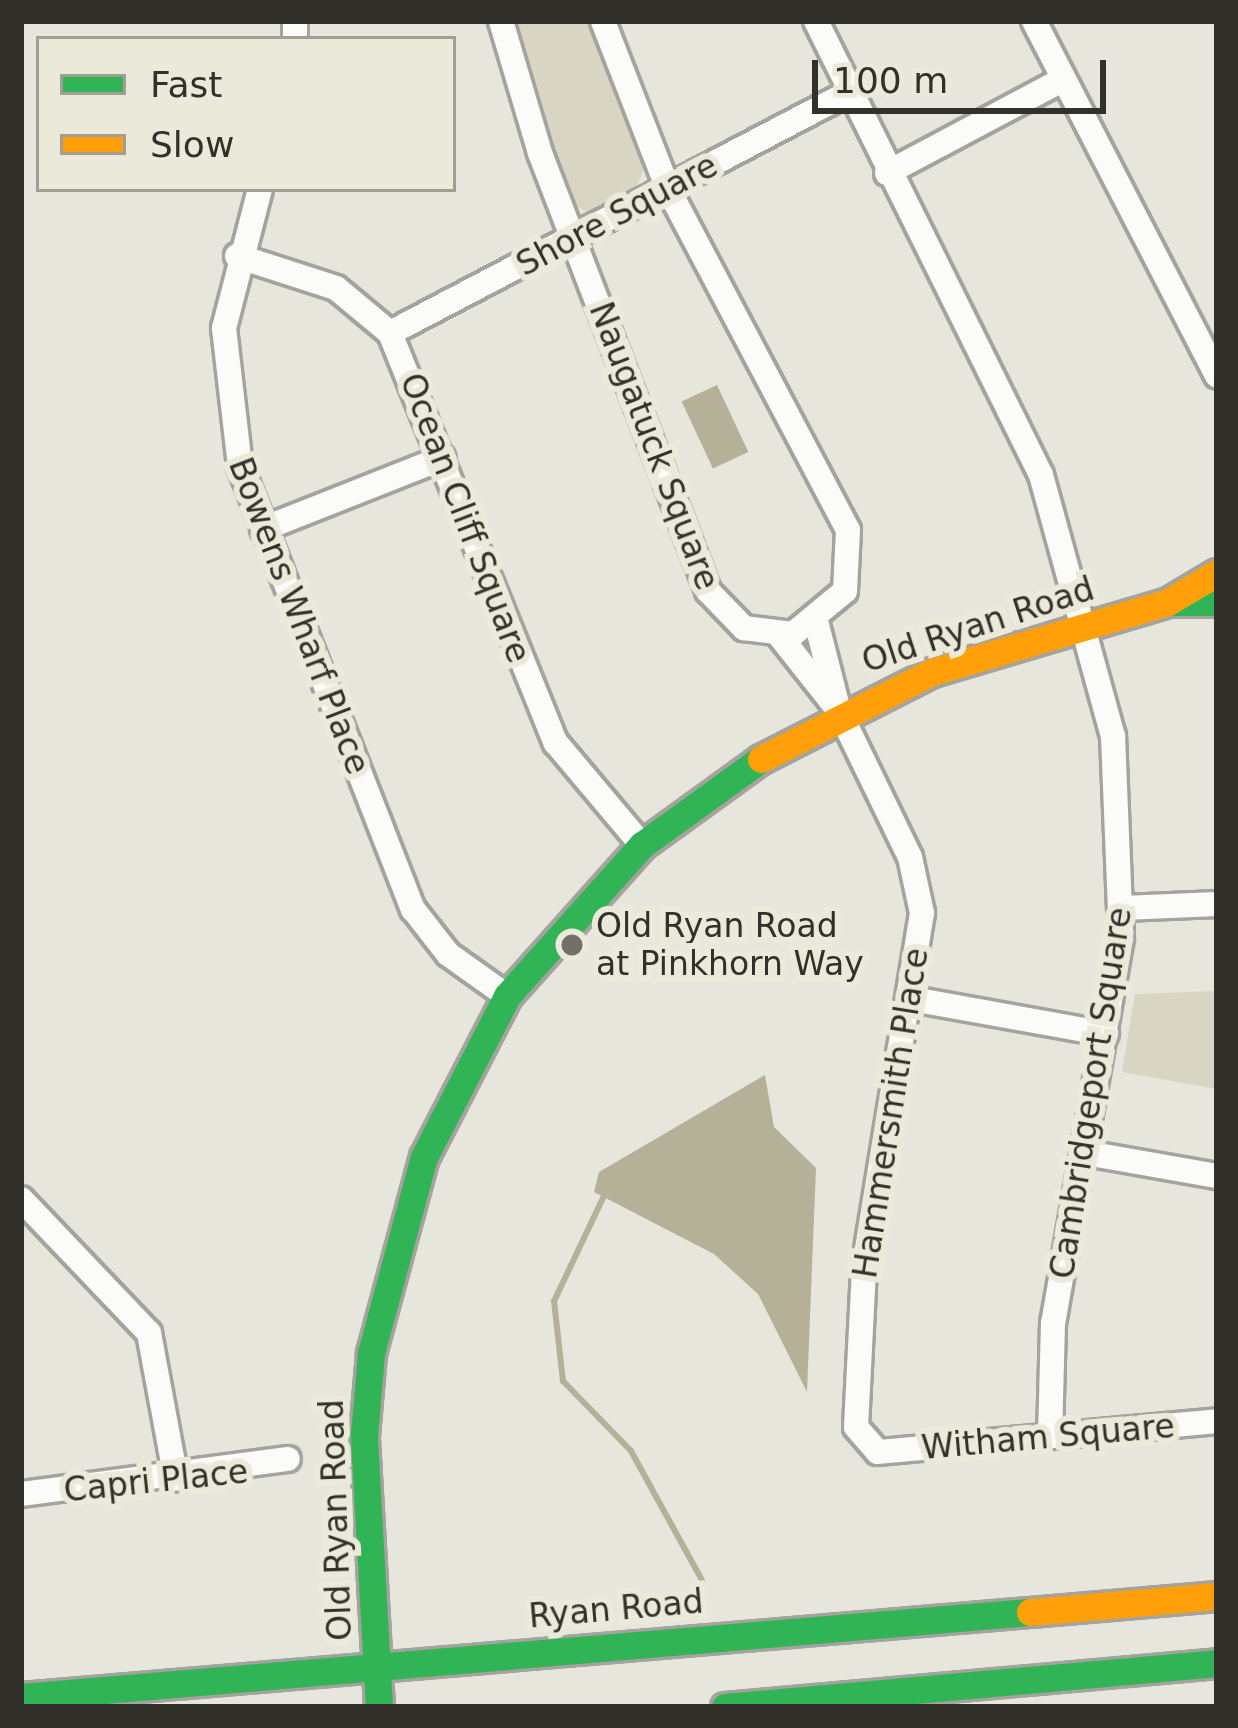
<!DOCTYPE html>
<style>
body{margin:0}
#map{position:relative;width:1238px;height:1728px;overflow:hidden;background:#e7e6dd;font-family:"DejaVu Sans",sans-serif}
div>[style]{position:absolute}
.green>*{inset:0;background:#d8d5c3}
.water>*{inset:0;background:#b5b198;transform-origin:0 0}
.stream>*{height:6px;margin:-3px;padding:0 3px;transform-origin:3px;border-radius:3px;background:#b5b198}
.roads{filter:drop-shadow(3px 0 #a4a39d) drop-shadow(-3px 0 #a4a39d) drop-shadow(0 3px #a4a39d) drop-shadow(0 -3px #a4a39d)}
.street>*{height:24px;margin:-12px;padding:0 12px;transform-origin:12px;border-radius:12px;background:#fbfbfa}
.fast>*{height:27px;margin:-13.5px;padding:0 13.5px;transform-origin:13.5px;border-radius:13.5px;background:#30b455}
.slow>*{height:27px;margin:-13.5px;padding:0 13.5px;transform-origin:13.5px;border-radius:13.5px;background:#ff9f0a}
.dots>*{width:33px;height:33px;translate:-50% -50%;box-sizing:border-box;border:6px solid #ebe9d9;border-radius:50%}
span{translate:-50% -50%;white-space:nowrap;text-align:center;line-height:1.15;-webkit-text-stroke:12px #ebe9d9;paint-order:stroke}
.street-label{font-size:33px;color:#31302a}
.poi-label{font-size:33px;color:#31302a}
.left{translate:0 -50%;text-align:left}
.frame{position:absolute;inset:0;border:24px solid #31302a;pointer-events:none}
.legend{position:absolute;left:36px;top:36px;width:420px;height:156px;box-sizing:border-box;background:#ebe9d9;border:3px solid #a19f93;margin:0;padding:15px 21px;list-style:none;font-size:36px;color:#31302a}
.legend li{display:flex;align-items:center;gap:24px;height:60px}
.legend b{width:60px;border:3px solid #a19f93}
.scale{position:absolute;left:812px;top:60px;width:294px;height:54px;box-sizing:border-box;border:6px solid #31302a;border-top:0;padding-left:15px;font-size:36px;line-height:42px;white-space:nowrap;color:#31302a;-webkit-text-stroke:9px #ebe9d9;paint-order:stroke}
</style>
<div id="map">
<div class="green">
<div style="clip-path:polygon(511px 21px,595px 21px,647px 161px,634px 193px,586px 212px,567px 200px)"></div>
<div style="clip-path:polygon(1217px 991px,1217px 1089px,1122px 1072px,1135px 994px)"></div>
</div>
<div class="water">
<div style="left:717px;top:385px;width:74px;height:39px;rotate:65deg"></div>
<div style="clip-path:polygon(765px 1075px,774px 1127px,816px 1168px,807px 1392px,758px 1294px,714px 1254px,594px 1192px,599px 1172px)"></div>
</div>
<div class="stream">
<div style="left:603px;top:1198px;width:114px;rotate:115.4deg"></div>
<div style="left:554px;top:1301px;width:81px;rotate:83.6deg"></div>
<div style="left:563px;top:1381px;width:98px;rotate:45.8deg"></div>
<div style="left:631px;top:1451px;width:147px;rotate:61.2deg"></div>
</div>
<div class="roads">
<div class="street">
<div style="left:295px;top:21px;width:18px;rotate:90deg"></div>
<div style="left:501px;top:21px;width:138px;rotate:73.5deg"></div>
<div style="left:540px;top:153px;width:469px;rotate:69deg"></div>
<div style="left:708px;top:591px;width:52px;rotate:45.8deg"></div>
<div style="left:744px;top:628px;width:49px;rotate:7deg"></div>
<div style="left:793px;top:634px;width:67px;rotate:-39.6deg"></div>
<div style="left:845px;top:591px;width:61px;rotate:-87.2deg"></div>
<div style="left:848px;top:530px;width:386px;rotate:-117.8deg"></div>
<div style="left:668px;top:189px;width:180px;rotate:-111.2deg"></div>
<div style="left:816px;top:21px;width:507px;rotate:63.64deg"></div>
<div style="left:1041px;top:475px;width:271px;rotate:74.6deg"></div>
<div style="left:1113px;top:736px;width:202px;rotate:87.7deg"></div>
<div style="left:1121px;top:938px;width:391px;rotate:100deg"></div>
<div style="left:1053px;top:1323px;width:113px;rotate:91.5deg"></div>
<div style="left:1034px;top:21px;width:399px;rotate:62.7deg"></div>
<div style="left:887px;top:173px;width:200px;rotate:-28deg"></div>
<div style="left:260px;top:189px;width:144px;rotate:104.5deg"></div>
<div style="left:224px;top:328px;width:139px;rotate:83.4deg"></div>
<div style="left:240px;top:466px;width:476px;rotate:68.7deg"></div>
<div style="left:413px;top:909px;width:57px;rotate:52.1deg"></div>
<div style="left:448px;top:954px;width:72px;rotate:35.4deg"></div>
<div style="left:237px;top:256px;width:104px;rotate:17.9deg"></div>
<div style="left:336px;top:288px;width:70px;rotate:39.8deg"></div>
<div style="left:390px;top:333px;width:442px;rotate:68deg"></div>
<div style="left:556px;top:743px;width:133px;rotate:49.9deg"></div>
<div style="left:390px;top:333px;width:513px;rotate:-27.66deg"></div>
<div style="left:263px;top:529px;width:193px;rotate:-21.6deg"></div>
<div style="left:817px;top:625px;width:89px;rotate:75.7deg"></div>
<div style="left:839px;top:711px;width:162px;rotate:64.1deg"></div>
<div style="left:910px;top:857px;width:57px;rotate:77.9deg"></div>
<div style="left:922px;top:913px;width:361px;rotate:99.3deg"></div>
<div style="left:864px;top:1269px;width:158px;rotate:92.9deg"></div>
<div style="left:856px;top:1427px;width:33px;rotate:49deg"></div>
<div style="left:878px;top:1452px;width:340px;rotate:-5.2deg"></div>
<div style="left:779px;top:635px;width:97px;rotate:51.7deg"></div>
<div style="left:1123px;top:908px;width:94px;rotate:-2.4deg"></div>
<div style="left:912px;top:999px;width:197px;rotate:10.2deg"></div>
<div style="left:1086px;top:1153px;width:133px;rotate:10deg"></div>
<div style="left:21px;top:1199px;width:185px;rotate:46.3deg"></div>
<div style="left:149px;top:1333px;width:148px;rotate:79.5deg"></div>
<div style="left:21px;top:1494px;width:269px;rotate:-7.5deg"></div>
</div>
<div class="fast">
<div style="left:1168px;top:602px;width:49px"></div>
<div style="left:21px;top:1697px;width:1013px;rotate:-4.82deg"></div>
<div style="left:379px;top:1707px;width:272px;rotate:-93.2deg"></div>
<div style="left:364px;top:1435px;width:82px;rotate:-85.1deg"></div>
<div style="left:371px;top:1353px;width:203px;rotate:-74.9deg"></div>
<div style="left:424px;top:1157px;width:181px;rotate:-62.7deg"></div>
<div style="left:507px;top:996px;width:203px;rotate:-48.2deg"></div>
<div style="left:642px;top:845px;width:147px;rotate:-35.9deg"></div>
<div style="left:725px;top:1707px;width:494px;rotate:-5.1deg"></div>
</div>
<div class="slow">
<div style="left:761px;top:759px;width:192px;rotate:-27deg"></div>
<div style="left:932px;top:672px;width:246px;rotate:-16.5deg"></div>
<div style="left:1168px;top:602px;width:57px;rotate:-30.6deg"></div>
<div style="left:1030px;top:1612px;width:188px;rotate:-4.9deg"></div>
</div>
</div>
<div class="dots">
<div style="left:572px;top:945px;background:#717069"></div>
</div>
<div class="street-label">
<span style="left:617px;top:215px;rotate:-28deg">Shore Square</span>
<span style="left:654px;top:446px;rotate:69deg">Naugatuck Square</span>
<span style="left:465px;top:518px;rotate:69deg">Ocean Cliff Square</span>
<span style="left:299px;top:616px;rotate:69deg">Bowens Wharf Place</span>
<span style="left:978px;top:625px;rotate:-18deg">Old Ryan Road</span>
<span style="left:1091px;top:1093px;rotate:-81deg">Cambridgeport Square</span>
<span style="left:891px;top:1113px;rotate:-81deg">Hammersmith Place</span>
<span style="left:1048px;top:1437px;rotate:-5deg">Witham Square</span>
<span style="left:156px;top:1481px;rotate:-6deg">Capri Place</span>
<span style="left:336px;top:1520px;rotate:-92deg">Old Ryan Road</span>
<span style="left:616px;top:1609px;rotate:-5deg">Ryan Road</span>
</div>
<div class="poi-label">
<span class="left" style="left:596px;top:945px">Old Ryan Road<br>at Pinkhorn Way</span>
</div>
<div class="frame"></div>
<ul class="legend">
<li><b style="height:15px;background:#30b455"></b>Fast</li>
<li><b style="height:15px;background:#ff9f0a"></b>Slow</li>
</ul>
<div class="scale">100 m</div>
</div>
